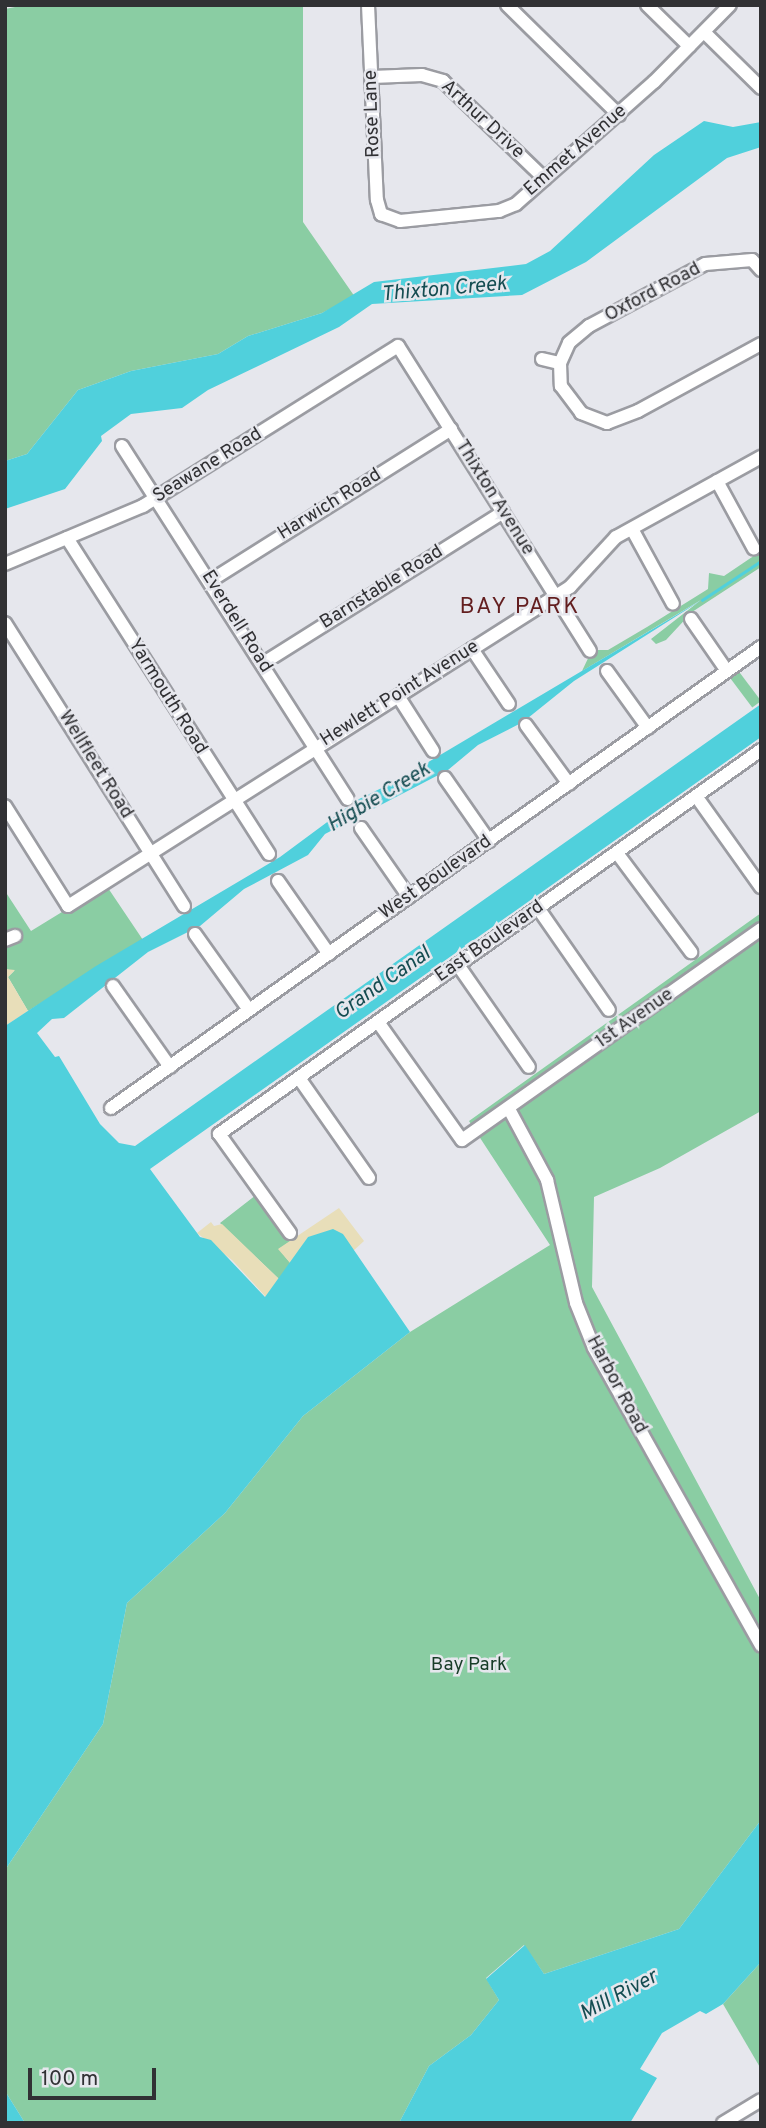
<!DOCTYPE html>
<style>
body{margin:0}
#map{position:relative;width:766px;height:2128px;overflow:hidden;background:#e6e7ed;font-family:Overpass,sans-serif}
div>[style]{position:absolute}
.green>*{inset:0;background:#8acda3;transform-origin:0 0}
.sand>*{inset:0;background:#e8deb9}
.water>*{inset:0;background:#50d0dc}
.stream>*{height:2.5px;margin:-1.25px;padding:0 1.25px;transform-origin:1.25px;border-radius:1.25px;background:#50d0dc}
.roads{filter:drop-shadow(2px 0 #9b9ca2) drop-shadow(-2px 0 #9b9ca2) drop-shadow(0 2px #9b9ca2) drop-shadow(0 -2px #9b9ca2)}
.minor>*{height:12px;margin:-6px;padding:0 6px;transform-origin:6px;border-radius:6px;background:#fff}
span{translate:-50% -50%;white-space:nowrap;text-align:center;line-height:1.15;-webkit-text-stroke:5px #e6e7ed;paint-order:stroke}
.street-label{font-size:19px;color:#313134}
.park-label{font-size:19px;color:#173c27}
.water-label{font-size:21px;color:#144c51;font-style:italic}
.quarter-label{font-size:23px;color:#631e1f;letter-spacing:2px}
.frame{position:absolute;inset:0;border:7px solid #313134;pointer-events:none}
.scale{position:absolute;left:28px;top:2068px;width:128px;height:32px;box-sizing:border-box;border:4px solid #313134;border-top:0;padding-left:9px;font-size:21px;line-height:24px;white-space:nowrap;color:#313134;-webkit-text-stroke:5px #e6e7ed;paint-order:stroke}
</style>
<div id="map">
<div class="green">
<div style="clip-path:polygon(25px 5px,303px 5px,303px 222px,355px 297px,322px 313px,248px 336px,218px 354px,131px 371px,78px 390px,27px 454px,5px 461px,5px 9px)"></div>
<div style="clip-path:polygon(761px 551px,761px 567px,692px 612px,666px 640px,656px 644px,651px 639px,701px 600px,582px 671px,592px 650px,608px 650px,647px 627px,708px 589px,709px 573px,724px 576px)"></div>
<div style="left:737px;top:669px;width:40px;height:11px;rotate:53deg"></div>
<div style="clip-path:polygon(106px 885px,143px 940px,28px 1011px,8px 977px,14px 971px,5px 969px,5px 891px,31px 931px)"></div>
<div style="clip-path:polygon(761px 913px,761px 1111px,660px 1168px,594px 1197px,592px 1287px,761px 1601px,761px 1820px,679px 1929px,544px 1974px,524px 1945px,486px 1978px,499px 2000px,471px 2035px,429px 2066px,399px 2123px,25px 2123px,5px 2091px,5px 1870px,103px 1724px,127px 1603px,225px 1513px,303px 1416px,410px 1332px,550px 1245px,469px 1121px)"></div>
<div style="clip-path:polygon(260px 1192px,294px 1239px,279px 1249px,291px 1264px,279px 1279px,220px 1223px)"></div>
<div style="clip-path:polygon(761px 1962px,761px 2069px,723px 2004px)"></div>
</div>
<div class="sand">
<div style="clip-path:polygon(5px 969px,15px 970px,8px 977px,28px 1011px,5px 1026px)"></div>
<div style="clip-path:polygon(339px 1208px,364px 1241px,352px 1252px,343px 1234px,308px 1237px,291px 1264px,278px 1249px)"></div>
<div style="clip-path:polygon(211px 1222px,214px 1226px,222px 1224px,279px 1279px,266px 1297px,232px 1260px,197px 1233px)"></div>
</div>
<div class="water">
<div style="clip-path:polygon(704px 121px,733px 127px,761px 122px,761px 147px,727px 158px,586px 262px,522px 295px,372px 304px,339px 327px,208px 390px,182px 408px,131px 414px,101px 436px,102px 441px,65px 489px,5px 509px,5px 461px,27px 454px,78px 390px,131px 371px,218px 354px,248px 336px,322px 313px,374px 282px,526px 264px,550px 251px,654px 155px)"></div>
<div style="clip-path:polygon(705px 598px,574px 681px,523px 722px,478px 745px,448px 770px,325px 834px,308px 855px,244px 889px,200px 926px,148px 952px,64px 1018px,52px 1019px,37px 1033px,55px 1057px,59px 1056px,100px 1124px,119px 1143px,135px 1146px,761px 704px,761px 737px,150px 1169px,200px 1237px,211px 1240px,265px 1297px,308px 1237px,333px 1229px,343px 1234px,410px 1332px,303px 1416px,225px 1513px,127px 1603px,103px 1724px,5px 1870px,5px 1026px,96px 966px,280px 857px,357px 800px,398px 780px)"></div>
<div style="clip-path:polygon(761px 1820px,761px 1962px,723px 2004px,706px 2014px,700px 2011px,662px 2033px,640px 2069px,657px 2078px,630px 2123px,399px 2123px,429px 2066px,471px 2035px,499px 2000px,486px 1979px,525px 1945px,544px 1974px,679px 1929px)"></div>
<div style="clip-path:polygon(5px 2091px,25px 2123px,5px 2123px)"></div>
</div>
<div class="stream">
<div style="left:702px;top:600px;width:71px;rotate:-33.5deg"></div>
</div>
<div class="roads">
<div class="minor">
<div style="left:368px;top:5px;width:195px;rotate:87.4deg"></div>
<div style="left:377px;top:200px;width:15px;rotate:74deg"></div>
<div style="left:381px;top:214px;width:20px;rotate:20deg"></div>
<div style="left:400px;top:221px;width:100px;rotate:-5.8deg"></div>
<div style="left:499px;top:211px;width:18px;rotate:-22deg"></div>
<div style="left:516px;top:204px;width:184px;rotate:-41.5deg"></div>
<div style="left:654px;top:82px;width:108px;rotate:-45.4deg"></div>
<div style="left:507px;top:5px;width:157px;rotate:44.5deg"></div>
<div style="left:647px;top:5px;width:59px;rotate:44.3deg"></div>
<div style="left:704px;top:32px;width:80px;rotate:44.5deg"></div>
<div style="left:372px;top:77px;width:50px;rotate:-2.3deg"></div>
<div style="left:422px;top:75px;width:22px;rotate:16deg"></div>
<div style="left:443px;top:81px;width:141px;rotate:43.9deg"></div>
<div style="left:761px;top:270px;width:13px;rotate:-132deg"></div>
<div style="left:752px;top:260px;width:47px;rotate:175.1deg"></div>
<div style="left:705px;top:264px;width:132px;rotate:151.9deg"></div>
<div style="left:589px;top:326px;width:26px;rotate:140deg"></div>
<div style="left:569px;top:343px;width:22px;rotate:114deg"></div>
<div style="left:560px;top:363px;width:23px;rotate:88deg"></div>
<div style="left:561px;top:386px;width:34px;rotate:53deg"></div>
<div style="left:581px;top:413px;width:28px;rotate:21deg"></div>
<div style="left:607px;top:423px;width:33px;rotate:-21deg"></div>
<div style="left:638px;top:411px;width:140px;rotate:-28.6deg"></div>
<div style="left:542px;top:359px;width:18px;rotate:13deg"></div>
<div style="left:122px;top:446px;width:419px;rotate:57.4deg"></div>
<div style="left:717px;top:481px;width:77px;rotate:61.4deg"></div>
<div style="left:632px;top:529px;width:85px;rotate:61.3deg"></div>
<div style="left:67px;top:538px;width:375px;rotate:57.4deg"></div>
<div style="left:5px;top:564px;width:150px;rotate:-22.8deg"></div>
<div style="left:143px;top:506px;width:301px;rotate:-32.1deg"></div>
<div style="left:398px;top:346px;width:360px;rotate:57.8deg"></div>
<div style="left:210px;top:581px;width:285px;rotate:-32.2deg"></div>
<div style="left:691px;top:619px;width:63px;rotate:55.3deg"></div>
<div style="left:5px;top:623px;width:335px;rotate:57.7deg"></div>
<div style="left:472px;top:649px;width:66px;rotate:56.1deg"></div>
<div style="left:262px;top:664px;width:285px;rotate:-32.2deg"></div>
<div style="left:607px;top:671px;width:70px;rotate:54.3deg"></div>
<div style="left:398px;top:696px;width:65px;rotate:57.5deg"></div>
<div style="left:526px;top:725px;width:73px;rotate:53.9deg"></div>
<div style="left:445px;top:778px;width:77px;rotate:55.1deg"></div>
<div style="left:696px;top:796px;width:112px;rotate:54.5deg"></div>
<div style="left:5px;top:806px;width:118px;rotate:57.8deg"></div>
<div style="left:68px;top:906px;width:595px;rotate:-32.43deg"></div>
<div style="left:570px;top:587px;width:68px;rotate:-47.4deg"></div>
<div style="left:616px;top:537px;width:166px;rotate:-28.9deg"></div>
<div style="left:361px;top:828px;width:84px;rotate:55.2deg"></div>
<div style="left:617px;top:853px;width:124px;rotate:53.2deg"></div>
<div style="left:278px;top:881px;width:89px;rotate:55.1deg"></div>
<div style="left:538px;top:908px;width:124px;rotate:55.2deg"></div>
<div style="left:195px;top:934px;width:93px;rotate:54.6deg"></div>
<div style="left:5px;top:940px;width:11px;rotate:-22deg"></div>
<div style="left:458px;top:965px;width:124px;rotate:55.2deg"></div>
<div style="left:113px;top:986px;width:99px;rotate:54.9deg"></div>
<div style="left:378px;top:1022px;width:145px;rotate:54.6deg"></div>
<div style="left:462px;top:1140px;width:366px;rotate:-35.2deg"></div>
<div style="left:299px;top:1078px;width:122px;rotate:55deg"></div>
<div style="left:111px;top:1108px;width:797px;rotate:-35.35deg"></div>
<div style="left:509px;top:1109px;width:81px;rotate:61.8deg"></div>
<div style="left:547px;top:1180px;width:126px;rotate:76.7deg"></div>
<div style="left:576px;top:1303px;width:48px;rotate:68.2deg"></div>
<div style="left:594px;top:1348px;width:341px;rotate:60.7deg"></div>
<div style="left:290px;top:1233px;width:122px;rotate:-125.6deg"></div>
<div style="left:219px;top:1134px;width:664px;rotate:-35.32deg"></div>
<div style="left:723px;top:2123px;width:44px;rotate:-31.2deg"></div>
</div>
</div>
<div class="street-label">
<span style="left:373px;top:114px;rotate:-92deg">Rose Lane</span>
<span style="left:482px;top:120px;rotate:43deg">Arthur Drive</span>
<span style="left:576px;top:151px;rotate:-41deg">Emmet Avenue</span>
<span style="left:653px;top:293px;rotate:-28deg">Oxford Road</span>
<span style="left:208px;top:466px;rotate:-32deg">Seawane Road</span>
<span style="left:494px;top:498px;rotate:58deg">Thixton Avenue</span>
<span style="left:330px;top:505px;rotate:-32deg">Harwich Road</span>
<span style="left:382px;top:588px;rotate:-32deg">Barnstable Road</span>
<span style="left:236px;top:622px;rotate:58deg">Everdell Road</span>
<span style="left:400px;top:694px;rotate:-32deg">Hewlett Point Avenue</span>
<span style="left:167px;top:697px;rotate:58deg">Yarmouth Road</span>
<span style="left:95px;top:765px;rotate:58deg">Wellfleet Road</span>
<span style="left:436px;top:878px;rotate:-35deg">West Boulevard</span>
<span style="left:490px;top:942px;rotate:-35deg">East Boulevard</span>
<span style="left:635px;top:1019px;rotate:-35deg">1st Avenue</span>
<span style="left:616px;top:1385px;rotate:62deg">Harbor Road</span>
</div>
<div class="park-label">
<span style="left:469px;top:1666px">Bay Park</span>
</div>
<div class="water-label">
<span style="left:444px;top:290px;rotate:-5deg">Thixton Creek</span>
<span style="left:379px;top:798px;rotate:-31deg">Higbie Creek</span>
<span style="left:383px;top:984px;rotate:-35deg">Grand Canal</span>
<span style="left:619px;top:1996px;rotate:-28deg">Mill River</span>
</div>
<div class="quarter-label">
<span style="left:520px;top:608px">BAY PARK</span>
</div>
<div class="frame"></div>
<div class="scale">100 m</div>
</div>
